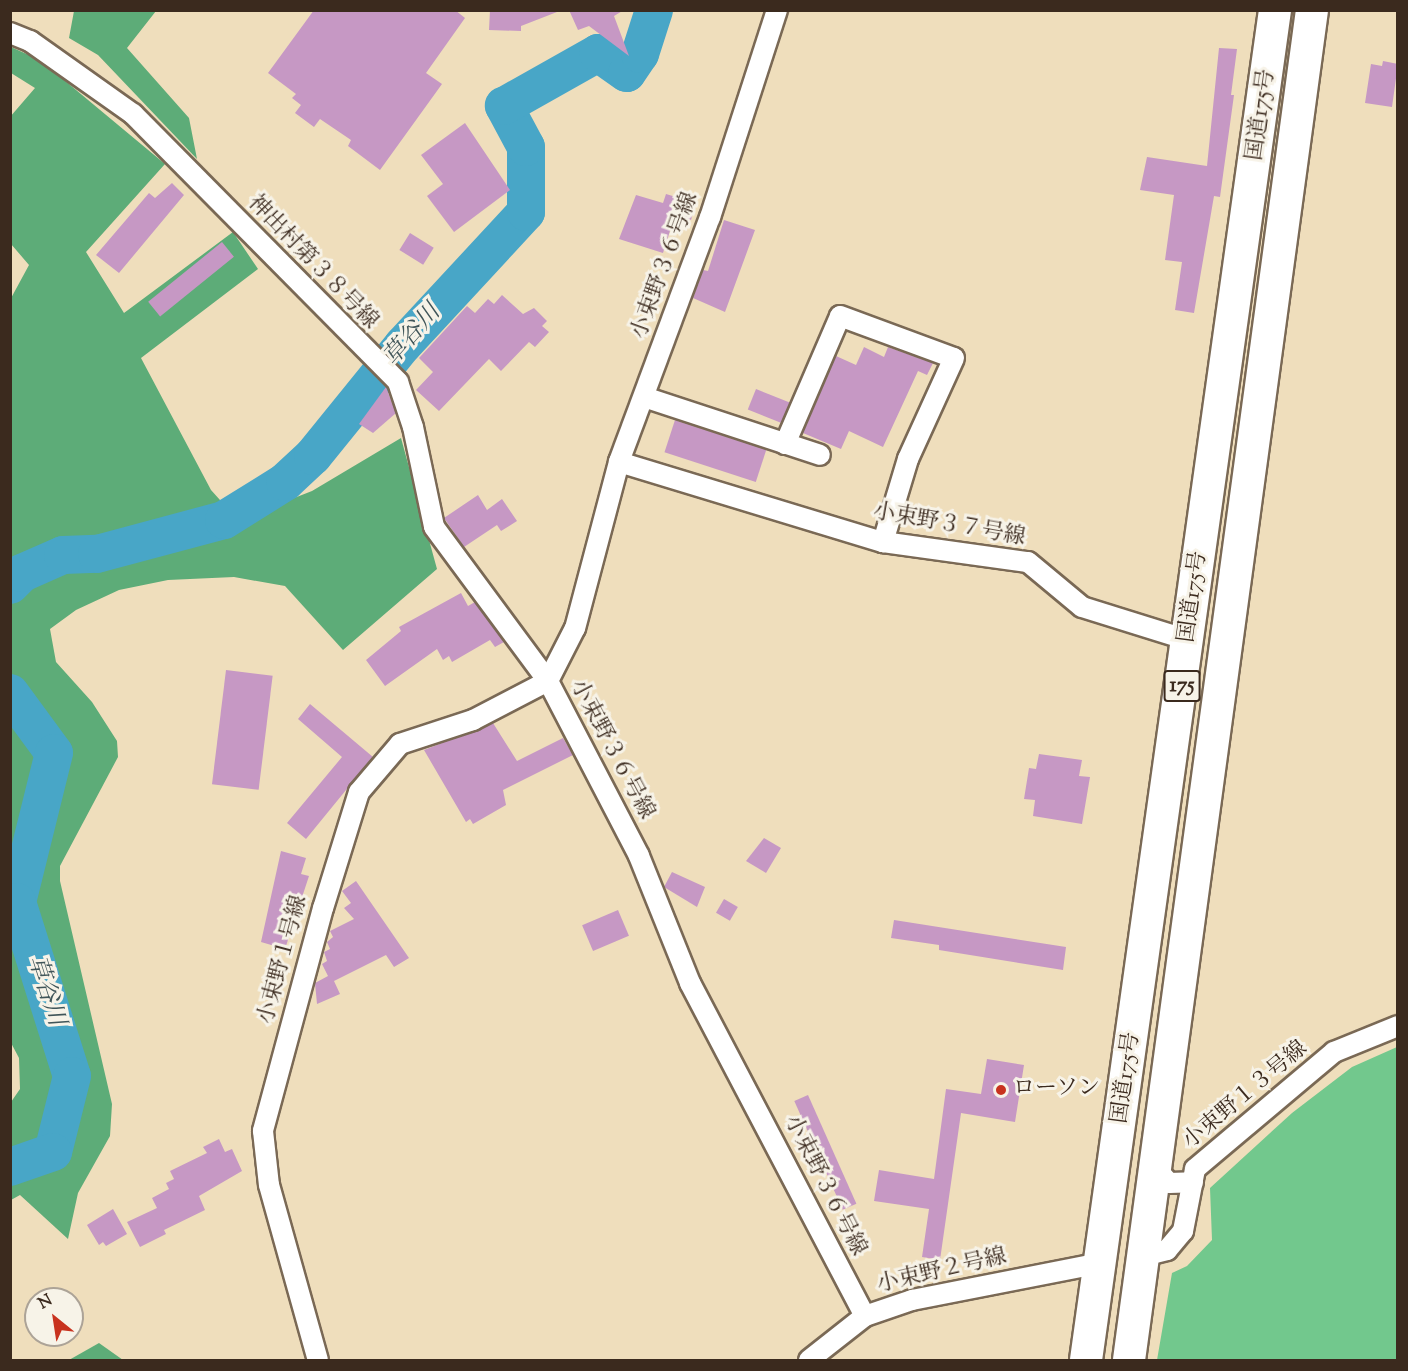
<!DOCTYPE html>
<meta charset="utf-8">
<style>
body{margin:0}
#map{position:relative;width:1408px;height:1371px;overflow:hidden;background:#efdebc;font-family:"Sorts Mill Goudy","Noto Serif JP",serif}
div>[style]{position:absolute}
.green>*{inset:0;background:#72c88d}
.forest>*{inset:0;background:#5dac78}
.river>*{height:38px;margin:-19px;padding:0 19px;transform-origin:19px;border-radius:19px;background:#48a6c7}
.building>*{inset:0;background:#c698c4;transform-origin:0 0}
.roads{filter:drop-shadow(2px 0 #7a6955) drop-shadow(-2px 0 #7a6955) drop-shadow(0 2px #7a6955) drop-shadow(0 -2px #7a6955)}
.minor>*{height:20px;margin:-10px;padding:0 10px;transform-origin:10px;border-radius:10px;background:#fff}
.trunk>*{height:32px;margin:-16px;padding:0 16px;transform-origin:16px;border-radius:16px;background:#fff}
.dots>*{width:16px;height:16px;translate:-50% -50%;box-sizing:border-box;border:3px solid #f7f3e8;border-radius:50%}
span{translate:-50% -50%;white-space:nowrap;text-align:center;line-height:1.15;-webkit-text-stroke:6px #f7f3e8;paint-order:stroke}
.shield-label span{padding:2px 4px;background:#f7f3e8;border:2px solid;border-radius:4px;-webkit-text-stroke-width:0}
.shield-label{font-size:21px;color:#3b2a1e;font-weight:700}
.street-label{font-size:22px;color:#3b2a1e}
.poi-label{font-size:22px;color:#3b2a1e}
.left{translate:0 -50%;text-align:left}
.water-label{font-size:24px;color:#405559;font-style:italic}
.frame{position:absolute;inset:0;border:12px solid #3b2a1e;pointer-events:none}
.north{position:absolute;left:24px;top:1287px;width:60px;height:60px;box-sizing:border-box;background:#f7f3e8;border:2px solid #aca397;border-radius:50%;rotate:330deg;font-size:16px;font-weight:700;line-height:24px;text-align:center;color:#3b2a1e}
.north::after{content:'';display:block;margin:auto;width:21px;height:27px;background:#c8321e;clip-path:polygon(50% 0,100% 100%,50% 72%,0 100%)}
</style>
<div id="map">
<div class="green">
<div style="clip-path:polygon(1397px 1047px,1397px 1360px,1157px 1360px,1172px 1273px,1187px 1266px,1212px 1240px,1210px 1188px,1292px 1113px,1352px 1067px)"></div>
</div>
<div class="forest">
<div style="clip-path:polygon(74px 11px,156px 11px,127px 48px,189px 118px,197px 159px,98px 55px,69px 38px)"></div>
<div style="clip-path:polygon(11px 47px,40px 60px,165px 164px,86px 252px,124px 313px,233px 232px,258px 269px,141px 358px,211px 490px,238px 520px,312px 491px,401px 438px,437px 569px,343px 650px,285px 586px,234px 577px,168px 580px,119px 590px,76px 610px,50px 629px,56px 662px,92px 702px,117px 741px,118px 757px,60px 866px,60px 881px,112px 1104px,110px 1136px,78px 1193px,68px 1239px,20px 1195px,11px 1200px,11px 1102px,20px 1089px,19px 1058px,10px 1041px,10px 300px,29px 265px,11px 244px,10px 117px,35px 88px,11px 73px)"></div>
<div style="clip-path:polygon(99px 1343px,123px 1360px,69px 1360px)"></div>
</div>
<div class="river">
<div style="left:10px;top:585px;width:17px;rotate:-45deg"></div>
<div style="left:22px;top:573px;width:45px;rotate:-23.7deg"></div>
<div style="left:63px;top:555px;width:34px;rotate:-2deg"></div>
<div style="left:97px;top:554px;width:131px;rotate:-15deg"></div>
<div style="left:224px;top:520px;width:72px;rotate:-31.9deg"></div>
<div style="left:285px;top:482px;width:38px;rotate:-43deg"></div>
<div style="left:313px;top:456px;width:143px;rotate:-51deg"></div>
<div style="left:403px;top:345px;width:181px;rotate:-47.2deg"></div>
<div style="left:526px;top:212px;width:65px;rotate:-90deg"></div>
<div style="left:526px;top:147px;width:47px;rotate:-118.2deg"></div>
<div style="left:504px;top:106px;width:108px;rotate:-29.4deg"></div>
<div style="left:598px;top:53px;width:35px;rotate:35deg"></div>
<div style="left:627px;top:73px;width:23px;rotate:-56deg"></div>
<div style="left:640px;top:54px;width:46px;rotate:-72.3deg"></div>
<div style="left:10px;top:693px;width:74px;rotate:53.7deg"></div>
<div style="left:54px;top:753px;width:154px;rotate:103.9deg"></div>
<div style="left:17px;top:902px;width:182px;rotate:72.5deg"></div>
<div style="left:72px;top:1076px;width:78px;rotate:104deg"></div>
<div style="left:53px;top:1152px;width:46px;rotate:160.8deg"></div>
</div>
<div class="building">
<div style="clip-path:polygon(314px 10px,455px 10px,465px 18px,426px 73px,442px 84px,380px 170px,348px 146px,351px 140px,320px 119px,314px 127px,295px 113px,301px 105px,292px 98px,296px 94px,268px 73px)"></div>
<div style="clip-path:polygon(490px 10px,557px 10px,557px 12px,521px 26px,521px 31px,489px 30px)"></div>
<div style="clip-path:polygon(569px 10px,624px 10px,614px 16px,629px 56px,589px 26px,578px 30px)"></div>
<div style="clip-path:polygon(1219px 48px,1237px 49px,1231px 95px,1234px 95px,1220px 197px,1214px 196px,1194px 313px,1175px 310px,1182px 262px,1165px 260px,1174px 195px,1140px 190px,1147px 157px,1207px 166px)"></div>
<div style="clip-path:polygon(1383px 61px,1398px 64px,1392px 107px,1365px 103px,1371px 64px,1382px 66px)"></div>
<div style="clip-path:polygon(465px 123px,510px 190px,454px 232px,427px 196px,443px 184px,421px 155px)"></div>
<div style="clip-path:polygon(172px 183px,184px 195px,119px 273px,96px 255px,149px 193px,155px 198px)"></div>
<div style="clip-path:polygon(666px 194px,696px 203px,691px 220px,675px 215px,663px 253px,619px 239px,636px 195px,663px 203px)"></div>
<div style="clip-path:polygon(724px 220px,755px 230px,725px 312px,693px 298px,703px 270px,708px 271px)"></div>
<div style="left:410px;top:233px;width:28px;height:20px;rotate:32deg"></div>
<div style="left:222px;top:242px;width:19px;height:95px;rotate:51deg"></div>
<div style="clip-path:polygon(502px 295px,523px 314px,534px 308px,547px 321px,542px 326px,549px 332px,535px 347px,529px 342px,501px 371px,489px 359px,439px 411px,416px 390px,433px 372px,419px 358px,467px 306px,475px 313px,488px 299px,494px 304px)"></div>
<div style="clip-path:polygon(864px 347px,884px 357px,888px 347px,933px 363px,927px 375px,918px 371px,883px 447px,849px 431px,841px 449px,803px 433px,836px 356px,856px 365px)"></div>
<div style="clip-path:polygon(386px 387px,396px 413px,373px 433px,359px 424px)"></div>
<div style="left:756px;top:389px;width:37px;height:22px;rotate:22deg"></div>
<div style="left:675px;top:420px;width:96px;height:34px;rotate:18deg"></div>
<div style="clip-path:polygon(478px 495px,487px 510px,502px 499px,517px 521px,501px 531px,497px 525px,464px 547px,444px 518px)"></div>
<div style="clip-path:polygon(461px 593px,468px 606px,475px 602px,504px 642px,495px 647px,490px 640px,452px 662px,449px 656px,443px 660px,437px 649px,385px 686px,366px 660px,401px 631px,399px 627px)"></div>
<div style="left:226px;top:670px;width:47px;height:115px;rotate:7deg"></div>
<div style="clip-path:polygon(310px 704px,373px 757px,306px 839px,287px 823px,342px 757px,298px 719px)"></div>
<div style="clip-path:polygon(493px 723px,517px 761px,563px 738px,573px 755px,503px 790px,506px 805px,473px 824px,470px 819px,466px 822px,424px 750px)"></div>
<div style="clip-path:polygon(1039px 754px,1082px 760px,1079px 776px,1090px 777px,1082px 824px,1033px 816px,1035px 800px,1024px 799px,1029px 768px,1036px 769px)"></div>
<div style="clip-path:polygon(764px 838px,781px 848px,766px 873px,746px 861px)"></div>
<div style="clip-path:polygon(281px 851px,306px 858px,301px 874px,309px 876px,285px 949px,261px 942px)"></div>
<div style="clip-path:polygon(672px 872px,705px 887px,697px 907px,664px 887px)"></div>
<div style="clip-path:polygon(356px 881px,409px 958px,394px 967px,386px 955px,334px 981px,340px 994px,317px 1004px,315px 983px,328px 976px,322px 964px,327px 961px,324px 952px,330px 949px,327px 942px,333px 937px,330px 931px,354px 919px,344px 908px,351px 903px,342px 891px)"></div>
<div style="left:724px;top:899px;width:16px;height:16px;rotate:30deg"></div>
<div style="left:618px;top:910px;width:28px;height:39px;rotate:67deg"></div>
<div style="clip-path:polygon(894px 920px,1066px 947px,1063px 970px,939px 950px,939px 945px,891px 938px)"></div>
<div style="clip-path:polygon(987px 1059px,1024px 1065px,1015px 1122px,961px 1113px,940px 1260px,922px 1257px,929px 1209px,874px 1201px,879px 1170px,934px 1179px,946px 1089px,981px 1094px)"></div>
<div style="left:808px;top:1095px;width:119px;height:15px;rotate:66deg"></div>
<div style="clip-path:polygon(219px 1139px,225px 1152px,232px 1149px,242px 1171px,199px 1196px,205px 1210px,164px 1230px,166px 1234px,140px 1247px,127px 1222px,157px 1208px,152px 1198px,169px 1189px,166px 1183px,174px 1179px,170px 1171px,207px 1153px,203px 1147px)"></div>
<div style="clip-path:polygon(113px 1209px,127px 1234px,106px 1246px,103px 1242px,99px 1245px,87px 1225px)"></div>
</div>
<div class="roads">
<div class="minor">
<div style="left:777px;top:10px;width:218px;rotate:107.9deg"></div>
<div style="left:710px;top:217px;width:261px;rotate:110.4deg"></div>
<div style="left:619px;top:462px;width:172px;rotate:104.8deg"></div>
<div style="left:575px;top:628px;width:59px;rotate:117deg"></div>
<div style="left:548px;top:681px;width:197px;rotate:62.5deg"></div>
<div style="left:639px;top:856px;width:137px;rotate:68.1deg"></div>
<div style="left:690px;top:983px;width:376px;rotate:62.3deg"></div>
<div style="left:10px;top:33px;width:22px;rotate:22deg"></div>
<div style="left:30px;top:41px;width:126px;rotate:35.3deg"></div>
<div style="left:133px;top:114px;width:377px;rotate:45.3deg"></div>
<div style="left:398px;top:382px;width:47px;rotate:71.6deg"></div>
<div style="left:413px;top:427px;width:102px;rotate:78.1deg"></div>
<div style="left:434px;top:527px;width:192px;rotate:53.5deg"></div>
<div style="left:548px;top:681px;width:85px;rotate:152.5deg"></div>
<div style="left:473px;top:720px;width:77px;rotate:161.8deg"></div>
<div style="left:400px;top:744px;width:63px;rotate:130.5deg"></div>
<div style="left:359px;top:792px;width:121px;rotate:107.2deg"></div>
<div style="left:323px;top:908px;width:231px;rotate:105.1deg"></div>
<div style="left:263px;top:1131px;width:54px;rotate:83.7deg"></div>
<div style="left:269px;top:1185px;width:182px;rotate:74.4deg"></div>
<div style="left:644px;top:397px;width:185px;rotate:18.2deg"></div>
<div style="left:785px;top:444px;width:139px;rotate:-66.7deg"></div>
<div style="left:840px;top:316px;width:121px;rotate:20.2deg"></div>
<div style="left:954px;top:358px;width:111px;rotate:114.5deg"></div>
<div style="left:908px;top:459px;width:87px;rotate:106.8deg"></div>
<div style="left:619px;top:462px;width:276px;rotate:16.9deg"></div>
<div style="left:883px;top:542px;width:146px;rotate:7.9deg"></div>
<div style="left:1028px;top:562px;width:70px;rotate:39.8deg"></div>
<div style="left:1082px;top:607px;width:111px;rotate:17.3deg"></div>
<div style="left:1155px;top:1167px;width:21px;rotate:49deg"></div>
<div style="left:1169px;top:1183px;width:24px;rotate:-2deg"></div>
<div style="left:1143px;top:1256px;width:25px;rotate:-14deg"></div>
<div style="left:1167px;top:1250px;width:25px;rotate:-50deg"></div>
<div style="left:1183px;top:1231px;width:63px;rotate:-79deg"></div>
<div style="left:1195px;top:1169px;width:182px;rotate:-40.1deg"></div>
<div style="left:1334px;top:1052px;width:69px;rotate:-22.1deg"></div>
<div style="left:809px;top:1360px;width:71px;rotate:-38.2deg"></div>
<div style="left:865px;top:1316px;width:50px;rotate:-18.8deg"></div>
<div style="left:912px;top:1300px;width:193px;rotate:-11.1deg"></div>
</div>
<div class="trunk">
<div style="left:1086px;top:1360px;width:1363px;rotate:-82.03deg"></div>
<div style="left:1129px;top:1360px;width:1362px;rotate:-82.28deg"></div>
</div>
</div>
<div class="dots">
<div style="left:1001px;top:1090px;background:#c8321e"></div>
</div>
<div class="shield-label">
<span style="left:1182px;top:686px">175</span>
</div>
<div class="street-label">
<span style="left:1262px;top:115px;rotate:-82deg">国道175号</span>
<span style="left:312px;top:263px;rotate:46deg">神出村第３８号線</span>
<span style="left:666px;top:266px;rotate:-70deg">小束野３６号線</span>
<span style="left:949px;top:526px;rotate:10deg">小束野３７号線</span>
<span style="left:1194px;top:597px;rotate:-82deg">国道175号</span>
<span style="left:611px;top:750px;rotate:62deg">小束野３６号線</span>
<span style="left:284px;top:960px;rotate:-75deg">小束野１号線</span>
<span style="left:1127px;top:1078px;rotate:-82deg">国道175号</span>
<span style="left:1246px;top:1096px;rotate:-40deg">小束野１３号線</span>
<span style="left:824px;top:1186px;rotate:63deg">小束野３６号線</span>
<span style="left:942px;top:1272px;rotate:-13deg">小束野２号線</span>
</div>
<div class="poi-label">
<span class="left" style="left:1013px;top:1090px">ローソン</span>
</div>
<div class="water-label">
<span style="left:413px;top:336px;rotate:-49deg">草谷川</span>
<span style="left:45px;top:991px;rotate:72deg">草谷川</span>
</div>
<div class="frame"></div>
<div class="north">N</div>
</div>
